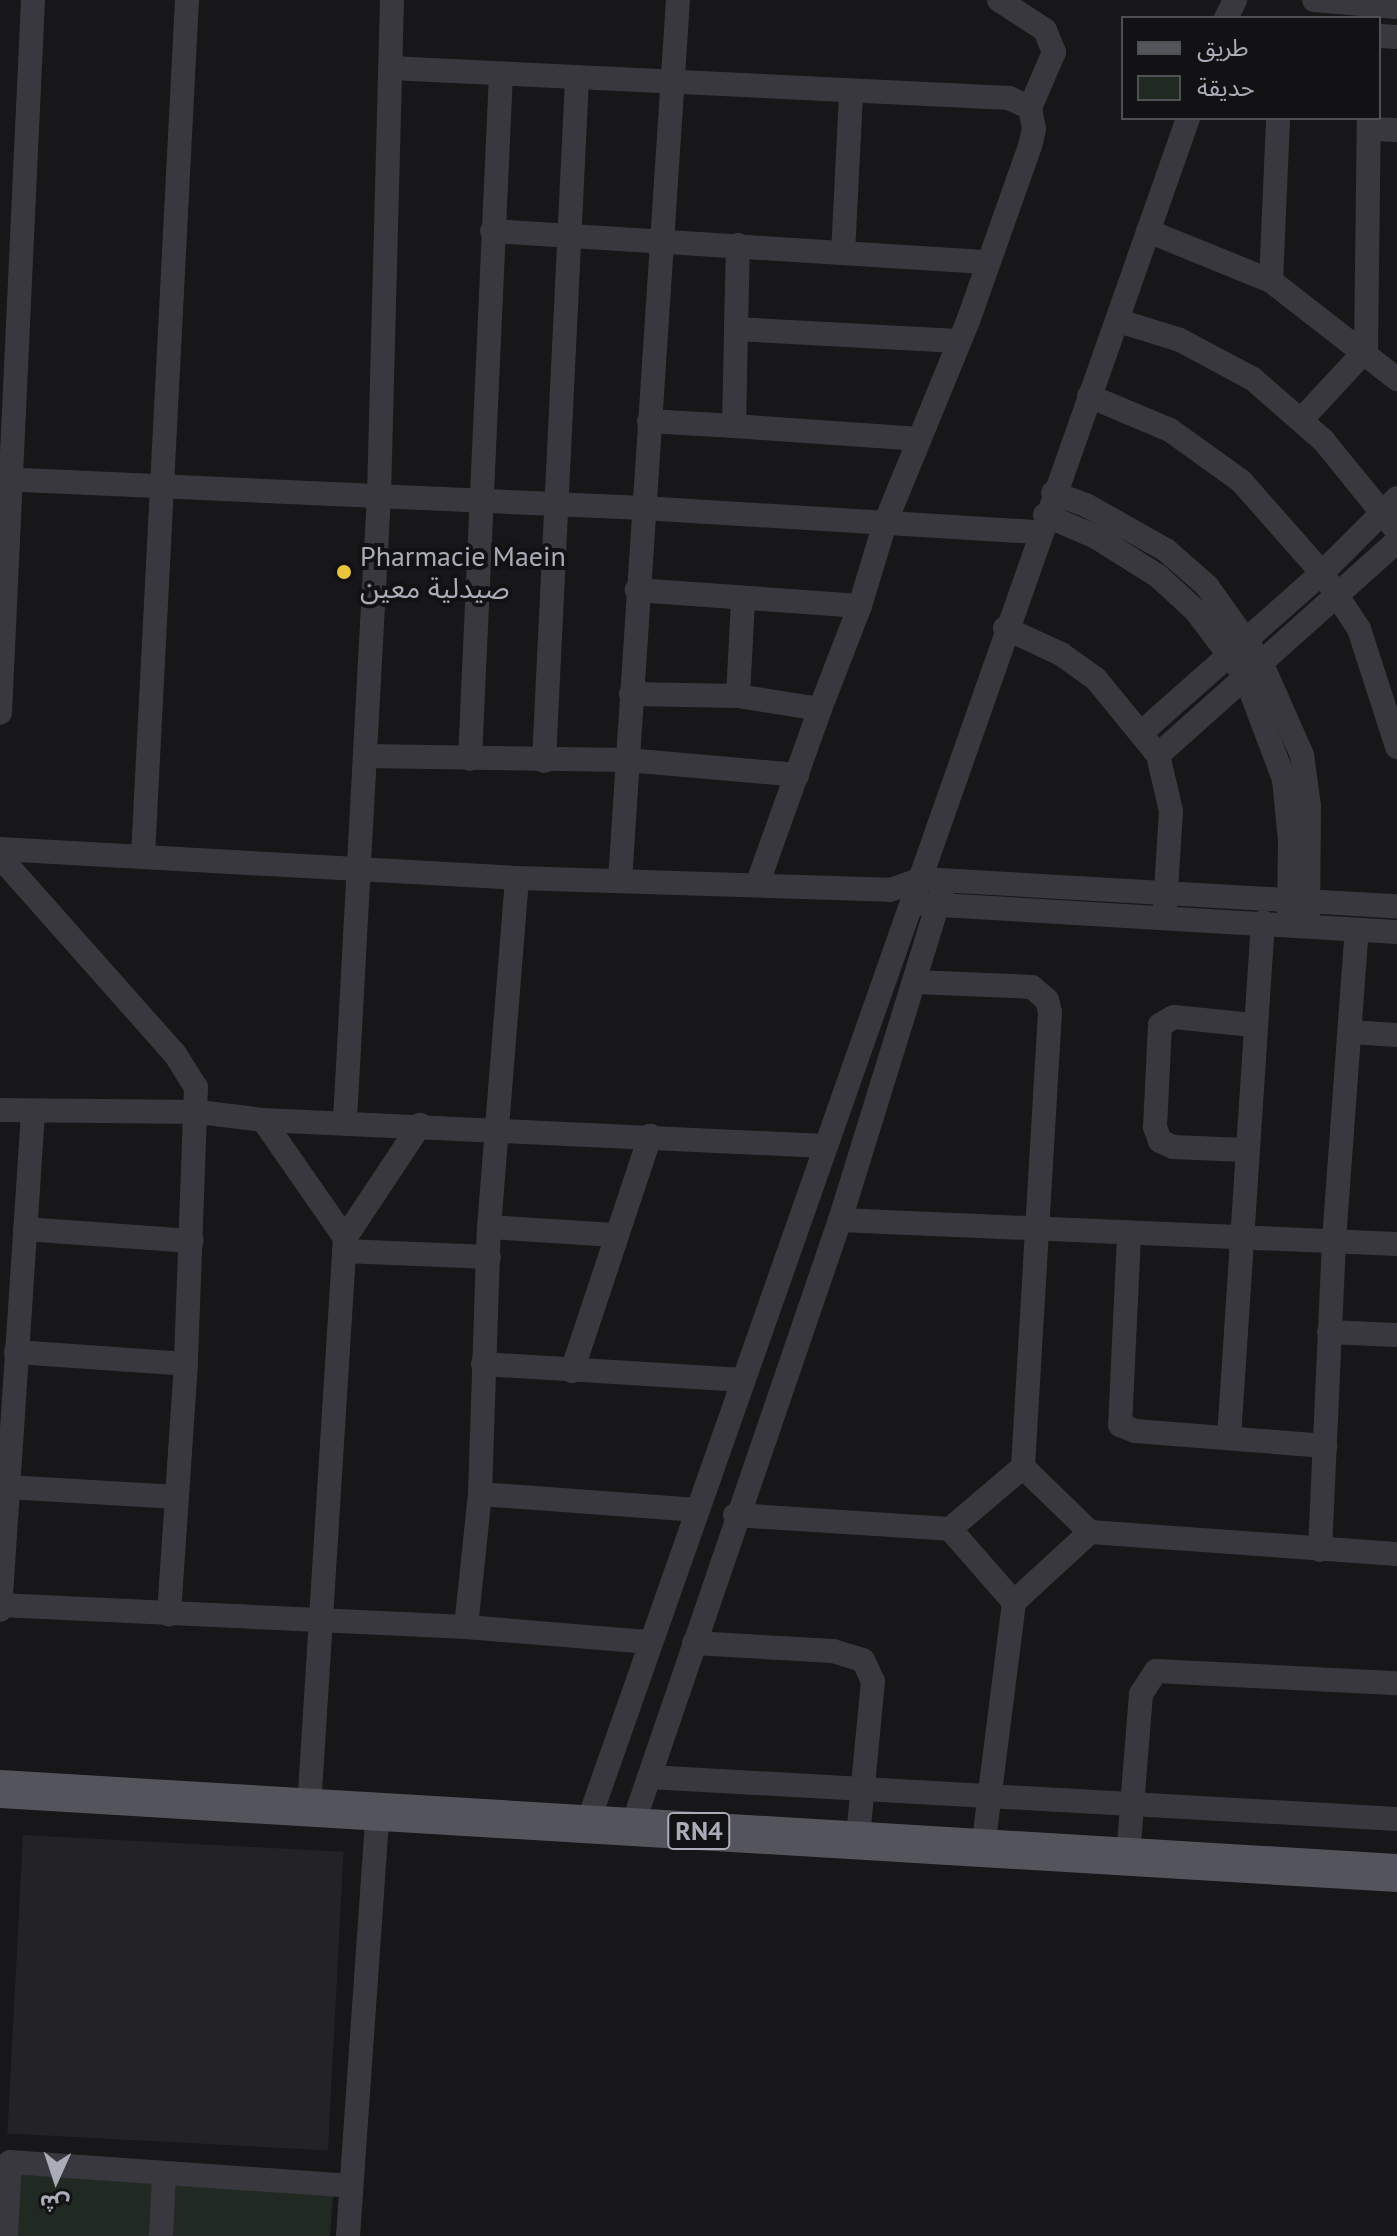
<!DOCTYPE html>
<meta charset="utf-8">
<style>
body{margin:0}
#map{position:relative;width:1397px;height:2236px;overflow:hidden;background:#171719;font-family:"PT Sans","Noto Sans Arabic",sans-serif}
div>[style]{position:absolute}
.built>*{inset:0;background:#232326;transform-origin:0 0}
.green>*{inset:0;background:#212923}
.minor>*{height:24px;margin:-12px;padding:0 12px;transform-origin:12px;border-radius:12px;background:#38383e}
.primary>*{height:38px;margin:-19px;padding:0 19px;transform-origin:19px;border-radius:19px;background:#54555c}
.dots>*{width:22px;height:22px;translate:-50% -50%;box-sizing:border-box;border:4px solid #121214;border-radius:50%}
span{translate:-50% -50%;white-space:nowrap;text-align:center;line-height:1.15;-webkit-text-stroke:8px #121214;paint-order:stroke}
.shield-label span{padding:2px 6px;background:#121214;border:2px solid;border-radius:6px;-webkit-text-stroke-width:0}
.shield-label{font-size:26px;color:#aaacb8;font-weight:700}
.poi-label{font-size:28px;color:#aaacb8}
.left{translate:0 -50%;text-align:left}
.legend{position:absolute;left:1121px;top:16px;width:260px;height:104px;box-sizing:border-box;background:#121214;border:2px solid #4f5056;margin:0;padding:10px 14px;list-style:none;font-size:24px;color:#aaacb8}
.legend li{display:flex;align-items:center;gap:16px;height:40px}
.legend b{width:40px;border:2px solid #4f5056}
.north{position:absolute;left:16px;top:2140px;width:80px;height:80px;-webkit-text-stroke:6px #121214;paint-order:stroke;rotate:183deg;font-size:22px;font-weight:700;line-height:32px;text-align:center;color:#aaacb8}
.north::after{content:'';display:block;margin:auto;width:28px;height:36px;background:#aaacb8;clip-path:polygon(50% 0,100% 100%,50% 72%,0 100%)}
</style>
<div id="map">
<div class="built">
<div style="left:23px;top:1835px;width:321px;height:299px;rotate:3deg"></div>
</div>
<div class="green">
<div style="clip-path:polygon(0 2173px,333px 2196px,330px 2236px,0 2236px)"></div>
</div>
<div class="minor">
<div style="left:999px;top:0;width:55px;rotate:33.1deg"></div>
<div style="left:1045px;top:30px;width:24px;rotate:68deg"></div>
<div style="left:1054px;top:52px;width:61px;rotate:113.2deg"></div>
<div style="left:1314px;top:0;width:83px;rotate:4.8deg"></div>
<div style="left:1226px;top:18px;width:20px;rotate:-63deg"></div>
<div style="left:1379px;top:36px;width:18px;rotate:3deg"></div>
<div style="left:390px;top:68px;width:620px;rotate:2.77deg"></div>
<div style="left:1009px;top:98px;width:23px;rotate:25deg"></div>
<div style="left:1030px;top:108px;width:21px;rotate:79deg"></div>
<div style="left:1034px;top:129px;width:17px;rotate:103deg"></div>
<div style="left:1030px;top:146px;width:186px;rotate:109.5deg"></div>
<div style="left:968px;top:321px;width:218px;rotate:112.3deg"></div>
<div style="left:885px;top:523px;width:87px;rotate:106.8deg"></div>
<div style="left:1369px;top:129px;width:28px;rotate:2deg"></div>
<div style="left:492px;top:231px;width:497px;rotate:3.6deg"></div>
<div style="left:1148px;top:231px;width:133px;rotate:22.1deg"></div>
<div style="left:1271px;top:281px;width:160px;rotate:37.9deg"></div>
<div style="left:738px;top:245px;width:84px;rotate:91.4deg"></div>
<div style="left:736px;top:329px;width:222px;rotate:3.1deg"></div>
<div style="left:843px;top:253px;width:160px;rotate:-87.1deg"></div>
<div style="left:1271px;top:281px;width:163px;rotate:-87.5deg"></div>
<div style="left:1119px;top:321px;width:64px;rotate:17.3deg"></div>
<div style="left:1180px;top:340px;width:83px;rotate:28.1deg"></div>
<div style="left:1253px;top:379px;width:93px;rotate:41.1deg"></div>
<div style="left:1323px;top:440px;width:117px;rotate:50.9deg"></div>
<div style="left:1089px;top:396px;width:88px;rotate:22.8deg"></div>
<div style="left:1170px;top:430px;width:87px;rotate:35.7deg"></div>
<div style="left:1241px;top:481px;width:123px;rotate:48.6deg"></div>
<div style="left:1322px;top:573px;width:67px;rotate:56.5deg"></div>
<div style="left:1359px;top:629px;width:124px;rotate:72.1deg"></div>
<div style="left:1302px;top:419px;width:94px;rotate:-47.2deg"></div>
<div style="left:1366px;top:350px;width:232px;rotate:-89.3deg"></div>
<div style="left:649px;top:421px;width:85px;rotate:3.4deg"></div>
<div style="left:734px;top:426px;width:97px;rotate:-88.8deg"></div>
<div style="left:734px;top:426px;width:186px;rotate:4deg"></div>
<div style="left:0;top:479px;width:644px;rotate:2.58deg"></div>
<div style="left:643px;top:508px;width:396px;rotate:3.5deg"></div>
<div style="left:1053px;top:493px;width:35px;rotate:20deg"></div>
<div style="left:1086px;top:505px;width:92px;rotate:29.4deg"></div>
<div style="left:1166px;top:550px;width:55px;rotate:41.3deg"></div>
<div style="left:1207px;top:586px;width:93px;rotate:54.6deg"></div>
<div style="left:1261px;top:662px;width:102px;rotate:66.2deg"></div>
<div style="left:1302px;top:755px;width:51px;rotate:82.2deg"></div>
<div style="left:1309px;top:806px;width:120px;rotate:90.5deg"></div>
<div style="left:1045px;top:515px;width:56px;rotate:23.3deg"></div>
<div style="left:1096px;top:537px;width:73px;rotate:32.2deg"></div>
<div style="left:1158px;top:576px;width:52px;rotate:42.6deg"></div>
<div style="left:1196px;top:611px;width:81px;rotate:53deg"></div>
<div style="left:1245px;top:676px;width:110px;rotate:69.3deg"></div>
<div style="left:1284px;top:779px;width:62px;rotate:84.5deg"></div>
<div style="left:1290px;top:841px;width:83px;rotate:90.7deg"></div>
<div style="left:1005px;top:628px;width:62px;rotate:24.9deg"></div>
<div style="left:1061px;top:654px;width:43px;rotate:35.5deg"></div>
<div style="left:1096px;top:679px;width:98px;rotate:50.8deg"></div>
<div style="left:1158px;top:755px;width:57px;rotate:76.9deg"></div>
<div style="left:1171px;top:811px;width:95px;rotate:93.6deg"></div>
<div style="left:631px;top:694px;width:107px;rotate:1.1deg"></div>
<div style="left:738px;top:696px;width:83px;rotate:9deg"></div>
<div style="left:820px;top:709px;width:110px;rotate:-68.8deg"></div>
<div style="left:860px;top:606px;width:224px;rotate:-175.9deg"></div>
<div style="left:738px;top:696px;width:95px;rotate:-87deg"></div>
<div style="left:0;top:713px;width:714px;rotate:-87.35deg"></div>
<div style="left:1142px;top:732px;width:240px;rotate:-41.5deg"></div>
<div style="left:1322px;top:573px;width:106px;rotate:-45deg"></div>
<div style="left:1158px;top:755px;width:321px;rotate:-41.8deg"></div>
<div style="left:365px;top:756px;width:262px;rotate:0.9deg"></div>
<div style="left:627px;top:760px;width:171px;rotate:5deg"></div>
<div style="left:470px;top:759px;width:686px;rotate:-87.41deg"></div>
<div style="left:544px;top:761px;width:684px;rotate:-87.23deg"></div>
<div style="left:0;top:849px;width:518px;rotate:3.21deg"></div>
<div style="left:517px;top:878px;width:373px;rotate:1.8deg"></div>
<div style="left:890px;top:890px;width:34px;rotate:-19deg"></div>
<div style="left:922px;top:879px;width:476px;rotate:3.3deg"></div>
<div style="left:143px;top:856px;width:857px;rotate:-87.06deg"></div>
<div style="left:0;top:857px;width:264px;rotate:48.4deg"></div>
<div style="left:175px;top:1054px;width:39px;rotate:58deg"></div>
<div style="left:196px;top:1087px;width:277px;rotate:92.1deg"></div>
<div style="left:186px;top:1364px;width:251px;rotate:93.9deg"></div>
<div style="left:620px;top:880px;width:882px;rotate:-86.23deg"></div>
<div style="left:757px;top:885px;width:187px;rotate:-70.3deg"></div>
<div style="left:924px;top:904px;width:474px;rotate:3.4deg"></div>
<div style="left:915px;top:982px;width:117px;rotate:2.4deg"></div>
<div style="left:1032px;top:987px;width:20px;rotate:41deg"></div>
<div style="left:1047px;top:1000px;width:12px;rotate:76deg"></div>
<div style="left:1050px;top:1012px;width:456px;rotate:93.4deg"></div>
<div style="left:1023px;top:1467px;width:96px;rotate:139.7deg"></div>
<div style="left:950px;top:1529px;width:97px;rotate:48.8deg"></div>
<div style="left:1350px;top:1032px;width:47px;rotate:3.7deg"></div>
<div style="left:0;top:1110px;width:199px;rotate:0.6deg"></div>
<div style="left:199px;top:1112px;width:64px;rotate:7.1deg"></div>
<div style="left:263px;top:1120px;width:563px;rotate:2.65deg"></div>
<div style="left:263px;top:1120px;width:144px;rotate:55.2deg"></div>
<div style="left:345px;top:1121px;width:627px;rotate:-86.89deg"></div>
<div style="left:379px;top:495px;width:495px;rotate:-88.5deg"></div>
<div style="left:1245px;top:1150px;width:72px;rotate:-177.6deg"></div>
<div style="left:1173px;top:1147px;width:14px;rotate:-155deg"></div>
<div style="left:1160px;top:1141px;width:15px;rotate:-110deg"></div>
<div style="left:1155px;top:1127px;width:102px;rotate:-87.2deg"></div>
<div style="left:1160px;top:1025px;width:16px;rotate:-30deg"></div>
<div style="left:1174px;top:1017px;width:79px;rotate:5.8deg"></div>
<div style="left:840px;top:1220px;width:558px;rotate:2.47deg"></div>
<div style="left:489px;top:1227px;width:126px;rotate:3.6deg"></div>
<div style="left:25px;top:1229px;width:167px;rotate:4.1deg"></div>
<div style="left:1129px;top:1236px;width:189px;rotate:92.7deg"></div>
<div style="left:1120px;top:1425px;width:16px;rotate:22deg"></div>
<div style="left:1135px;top:1431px;width:191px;rotate:4.5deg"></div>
<div style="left:344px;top:1251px;width:145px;rotate:2.4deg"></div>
<div style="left:1329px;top:1332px;width:68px;rotate:2.5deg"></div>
<div style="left:16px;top:1352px;width:170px;rotate:4deg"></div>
<div style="left:483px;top:1364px;width:261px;rotate:3.5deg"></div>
<div style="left:572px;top:1371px;width:248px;rotate:-71.6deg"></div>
<div style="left:1229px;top:1438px;width:517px;rotate:-86.23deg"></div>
<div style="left:7px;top:1487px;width:170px;rotate:3.4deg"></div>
<div style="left:480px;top:1494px;width:218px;rotate:4.2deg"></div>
<div style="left:735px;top:1515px;width:215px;rotate:3.7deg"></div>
<div style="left:1090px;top:1532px;width:308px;rotate:4.1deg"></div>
<div style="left:1320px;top:1550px;width:310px;rotate:-87.4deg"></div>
<div style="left:1334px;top:1240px;width:311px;rotate:-85.8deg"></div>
<div style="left:0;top:1605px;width:467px;rotate:2.7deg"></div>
<div style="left:466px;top:1627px;width:185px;rotate:4.7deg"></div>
<div style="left:0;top:1610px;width:498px;rotate:-86.2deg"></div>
<div style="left:466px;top:1627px;width:134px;rotate:-84deg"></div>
<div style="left:480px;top:1494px;width:267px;rotate:-88.1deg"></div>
<div style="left:489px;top:1227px;width:350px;rotate:-85.4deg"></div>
<div style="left:694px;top:1643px;width:139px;rotate:3.3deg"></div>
<div style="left:833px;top:1651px;width:31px;rotate:17deg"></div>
<div style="left:863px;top:1660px;width:23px;rotate:65deg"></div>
<div style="left:873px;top:1681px;width:158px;rotate:95.5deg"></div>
<div style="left:649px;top:1777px;width:749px;rotate:3.21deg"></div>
<div style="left:309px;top:1808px;width:571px;rotate:-86.39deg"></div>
<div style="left:345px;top:1238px;width:136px;rotate:-56.4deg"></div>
<div style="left:587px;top:1825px;width:1810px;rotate:-70.6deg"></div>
<div style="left:632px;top:1827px;width:642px;rotate:-71.09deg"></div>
<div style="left:840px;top:1220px;width:355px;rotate:-72.8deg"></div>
<div style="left:983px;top:1848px;width:248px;rotate:-82.8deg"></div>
<div style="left:1014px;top:1602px;width:103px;rotate:-42.6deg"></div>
<div style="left:1090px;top:1532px;width:93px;rotate:-135.9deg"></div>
<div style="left:1128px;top:1856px;width:163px;rotate:-85.4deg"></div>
<div style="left:1141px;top:1694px;width:27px;rotate:-57deg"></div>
<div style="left:1156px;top:1671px;width:241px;rotate:2.9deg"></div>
<div style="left:6px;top:2236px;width:74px;rotate:-86.9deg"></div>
<div style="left:10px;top:2162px;width:342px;rotate:4deg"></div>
<div style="left:161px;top:2236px;width:62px;rotate:-87.2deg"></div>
<div style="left:348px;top:2236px;width:425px;rotate:-86deg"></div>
</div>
<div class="primary">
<div style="left:0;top:1789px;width:1400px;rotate:3.44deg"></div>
</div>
<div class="dots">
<div style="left:344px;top:572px;background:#eac43e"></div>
</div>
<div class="shield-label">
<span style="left:699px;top:1831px">RN4</span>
</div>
<div class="poi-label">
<span class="left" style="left:360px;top:572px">Pharmacie Maein<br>صيدلية معين</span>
</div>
<ul class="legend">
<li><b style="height:10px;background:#54555c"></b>طريق</li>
<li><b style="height:22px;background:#212923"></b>حديقة</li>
</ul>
<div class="north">ش</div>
</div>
